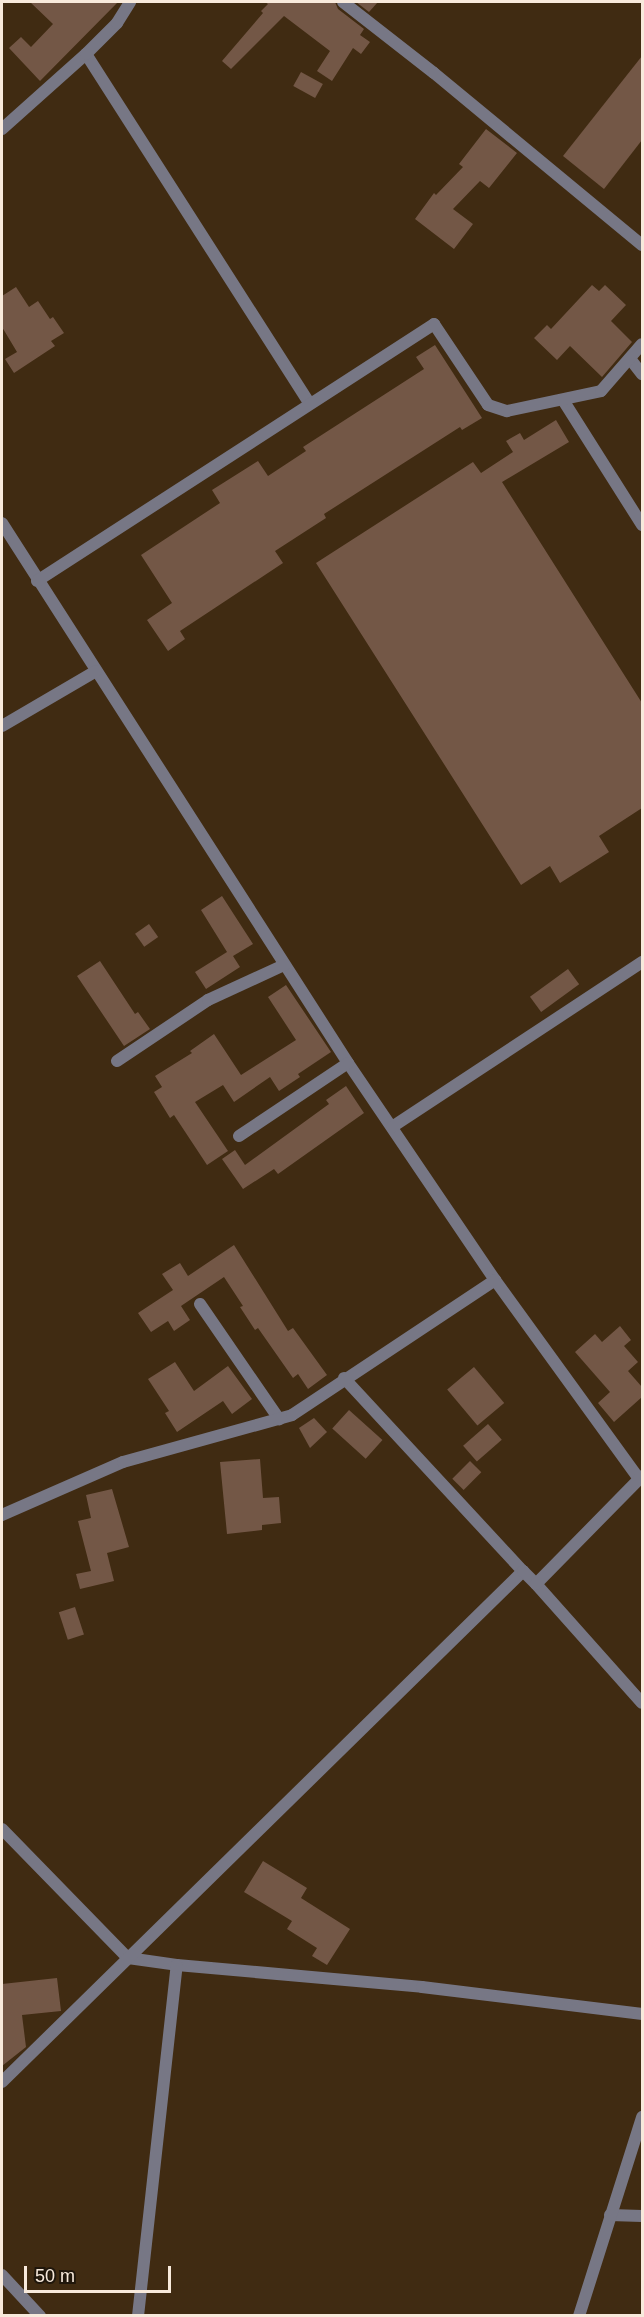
<!DOCTYPE html>
<style>
body{margin:0}
#map{position:relative;width:644px;height:2317px;overflow:hidden;background:#402b12;font-family:Helvetica,sans-serif}
div>[style]{position:absolute}
.building>*{inset:0;background:#735746;transform-origin:0 0}
.minor>*{height:12px;margin:-6px;padding:0 6px;transform-origin:6px;border-radius:6px;background:#777785}
.tertiary>*{height:12px;margin:-6px;padding:0 6px;transform-origin:6px;border-radius:6px;background:#777785}
span{translate:-50% -50%;white-space:nowrap;text-align:center;line-height:1.15;-webkit-text-stroke:5px #1f160b;paint-order:stroke}
.frame{position:absolute;inset:0;border:3px solid #f8eadc;pointer-events:none}
.scale{position:absolute;left:24px;top:2266px;width:147px;height:27px;box-sizing:border-box;border:3px solid #f8eadc;border-top:0;padding-left:8px;font-size:18px;line-height:21px;white-space:nowrap;color:#f8eadc;-webkit-text-stroke:4px #1f160b;paint-order:stroke}
</style>
<div id="map">
<div class="building">
<div style="clip-path:polygon(30px 2px,118px 2px,40px 81px,9px 48px,21px 37px,31px 47px,53px 24px)"></div>
<div style="clip-path:polygon(265px 2px,335px 2px,338px 9px,364px 29px,360px 35px,370px 42px,361px 54px,353px 48px,332px 81px,317px 71px,330px 51px,284px 16px,231px 69px,222px 61px,263px 13px,261px 11px,268px 4px)"></div>
<div style="clip-path:polygon(356px 2px,378px 2px,369px 12px)"></div>
<div style="clip-path:polygon(642px 56px,642px 140px,604px 189px,563px 156px)"></div>
<div style="left:301px;top:72px;width:25px;height:16px;rotate:29deg"></div>
<div style="clip-path:polygon(486px 129px,517px 153px,489px 188px,480px 181px,453px 209px,473px 224px,454px 249px,415px 219px,434px 193px,436px 195px,463px 167px,459px 164px)"></div>
<div style="clip-path:polygon(592px 285px,599px 291px,605px 285px,626px 305px,611px 321px,632px 342px,602px 377px,570px 346px,557px 360px,534px 338px,547px 325px,551px 329px)"></div>
<div style="clip-path:polygon(16px 287px,29px 307px,38px 301px,50px 319px,53px 317px,64px 333px,51px 341px,55px 346px,14px 373px,5px 359px,17px 352px,2px 327px,2px 296px)"></div>
<div style="clip-path:polygon(435px 345px,482px 418px,462px 430px,460px 427px,324px 514px,326px 518px,275px 551px,283px 563px,180px 631px,185px 639px,168px 651px,147px 620px,172px 603px,141px 555px,220px 503px,212px 490px,258px 461px,268px 476px,306px 451px,303px 447px,424px 369px,416px 357px)"></div>
<div style="clip-path:polygon(556px 420px,569px 442px,502px 482px,642px 703px,642px 808px,599px 836px,609px 852px,560px 883px,550px 866px,521px 885px,316px 563px,473px 462px,481px 473px,513px 452px,506px 441px,520px 433px,524px 440px)"></div>
<div style="clip-path:polygon(222px 896px,253px 944px,233px 956px,240px 967px,206px 989px,195px 972px,227px 952px,201px 910px)"></div>
<div style="left:149px;top:924px;width:16px;height:17px;rotate:55deg"></div>
<div style="clip-path:polygon(100px 961px,135px 1014px,138px 1012px,150px 1029px,124px 1046px,77px 976px)"></div>
<div style="left:568px;top:969px;width:19px;height:47px;rotate:54deg"></div>
<div style="clip-path:polygon(286px 985px,331px 1052px,298px 1074px,300px 1077px,279px 1091px,270px 1077px,234px 1102px,223px 1085px,195px 1102px,228px 1151px,207px 1165px,174px 1115px,170px 1118px,154px 1092px,162px 1087px,155px 1076px,192px 1053px,190px 1051px,214px 1034px,241px 1075px,296px 1040px,268px 997px)"></div>
<div style="clip-path:polygon(346px 1086px,364px 1113px,278px 1174px,274px 1169px,243px 1189px,222px 1159px,235px 1150px,245px 1165px,329px 1104px,326px 1100px)"></div>
<div style="clip-path:polygon(234px 1245px,288px 1331px,293px 1328px,327px 1375px,308px 1389px,298px 1374px,293px 1378px,258px 1328px,255px 1330px,240px 1307px,243px 1306px,224px 1277px,181px 1306px,190px 1320px,174px 1331px,168px 1321px,151px 1332px,138px 1313px,173px 1290px,162px 1274px,180px 1263px,188px 1276px)"></div>
<div style="clip-path:polygon(620px 1326px,631px 1340px,624px 1346px,638px 1362px,628px 1371px,642px 1387px,642px 1397px,614px 1422px,598px 1403px,610px 1392px,575px 1352px,595px 1334px,602px 1342px)"></div>
<div style="clip-path:polygon(175px 1362px,194px 1391px,228px 1366px,252px 1399px,232px 1414px,223px 1401px,177px 1432px,165px 1413px,169px 1411px,148px 1379px)"></div>
<div style="left:474px;top:1367px;width:47px;height:35px;rotate:50deg"></div>
<div style="left:349px;top:1410px;width:45px;height:25px;rotate:42deg"></div>
<div style="clip-path:polygon(314px 1418px,327px 1432px,310px 1448px,299px 1428px)"></div>
<div style="left:488px;top:1424px;width:21px;height:33px;rotate:49deg"></div>
<div style="clip-path:polygon(260px 1459px,263px 1498px,279px 1497px,281px 1523px,262px 1525px,262px 1530px,227px 1534px,220px 1462px)"></div>
<div style="left:470px;top:1461px;width:16px;height:25px;rotate:45deg"></div>
<div style="clip-path:polygon(112px 1489px,129px 1547px,107px 1553px,114px 1581px,80px 1589px,76px 1574px,91px 1571px,78px 1521px,91px 1518px,86px 1495px)"></div>
<div style="left:75px;top:1607px;width:29px;height:17px;rotate:72deg"></div>
<div style="clip-path:polygon(263px 1861px,307px 1888px,301px 1898px,350px 1929px,327px 1965px,312px 1956px,317px 1948px,287px 1929px,292px 1921px,244px 1892px)"></div>
<div style="clip-path:polygon(57px 1978px,61px 2011px,22px 2015px,26px 2047px,2px 2066px,2px 1984px)"></div>
</div>
<div class="minor">
<div style="left:343px;top:2px;width:115px;rotate:38deg"></div>
<div style="left:434px;top:73px;width:270px;rotate:39.6deg"></div>
<div style="left:86px;top:54px;width:414px;rotate:57.4deg"></div>
<div style="left:2px;top:129px;width:113px;rotate:-41.8deg"></div>
<div style="left:86px;top:54px;width:44px;rotate:-45deg"></div>
<div style="left:117px;top:23px;width:25px;rotate:-58deg"></div>
<div style="left:631px;top:360px;width:18px;rotate:52deg"></div>
<div style="left:563px;top:400px;width:148px;rotate:57.7deg"></div>
<div style="left:2px;top:523px;width:641px;rotate:57.35deg"></div>
<div style="left:348px;top:1063px;width:262px;rotate:55.9deg"></div>
<div style="left:495px;top:1280px;width:246px;rotate:54.1deg"></div>
<div style="left:37px;top:581px;width:473px;rotate:-32.9deg"></div>
<div style="left:434px;top:324px;width:97px;rotate:56.3deg"></div>
<div style="left:488px;top:405px;width:20px;rotate:18deg"></div>
<div style="left:507px;top:411px;width:96px;rotate:-12deg"></div>
<div style="left:601px;top:391px;width:62px;rotate:-48.9deg"></div>
<div style="left:2px;top:726px;width:109px;rotate:-30.3deg"></div>
<div style="left:117px;top:1061px;width:110px;rotate:-33.8deg"></div>
<div style="left:208px;top:1000px;width:84px;rotate:-24.7deg"></div>
<div style="left:392px;top:1127px;width:300px;rotate:-33.4deg"></div>
<div style="left:239px;top:1136px;width:131px;rotate:-33.8deg"></div>
<div style="left:200px;top:1304px;width:140px;rotate:55.5deg"></div>
<div style="left:344px;top:1378px;width:263px;rotate:47.2deg"></div>
<div style="left:2px;top:1515px;width:132px;rotate:-23.7deg"></div>
<div style="left:123px;top:1462px;width:175px;rotate:-15.5deg"></div>
<div style="left:292px;top:1415px;width:244px;rotate:-33.6deg"></div>
<div style="left:536px;top:1584px;width:159px;rotate:48.3deg"></div>
<div style="left:2px;top:1829px;width:180px;rotate:45.7deg"></div>
<div style="left:128px;top:1958px;width:49px;rotate:8.1deg"></div>
<div style="left:177px;top:1965px;width:246px;rotate:5.1deg"></div>
<div style="left:422px;top:1987px;width:222px;rotate:7deg"></div>
<div style="left:2px;top:2082px;width:730px;rotate:-44.44deg"></div>
<div style="left:523px;top:1571px;width:18px;rotate:45deg"></div>
<div style="left:536px;top:1584px;width:151px;rotate:-45.5deg"></div>
<div style="left:610px;top:2215px;width:32px;rotate:2deg"></div>
<div style="left:138px;top:2316px;width:353px;rotate:-83.7deg"></div>
<div style="left:579px;top:2316px;width:209px;rotate:-72.4deg"></div>
</div>
<div class="tertiary">
<div style="left:2px;top:2275px;width:56px;rotate:47.2deg"></div>
</div>
<div class="frame"></div>
<div class="scale">50 m</div>
</div>
